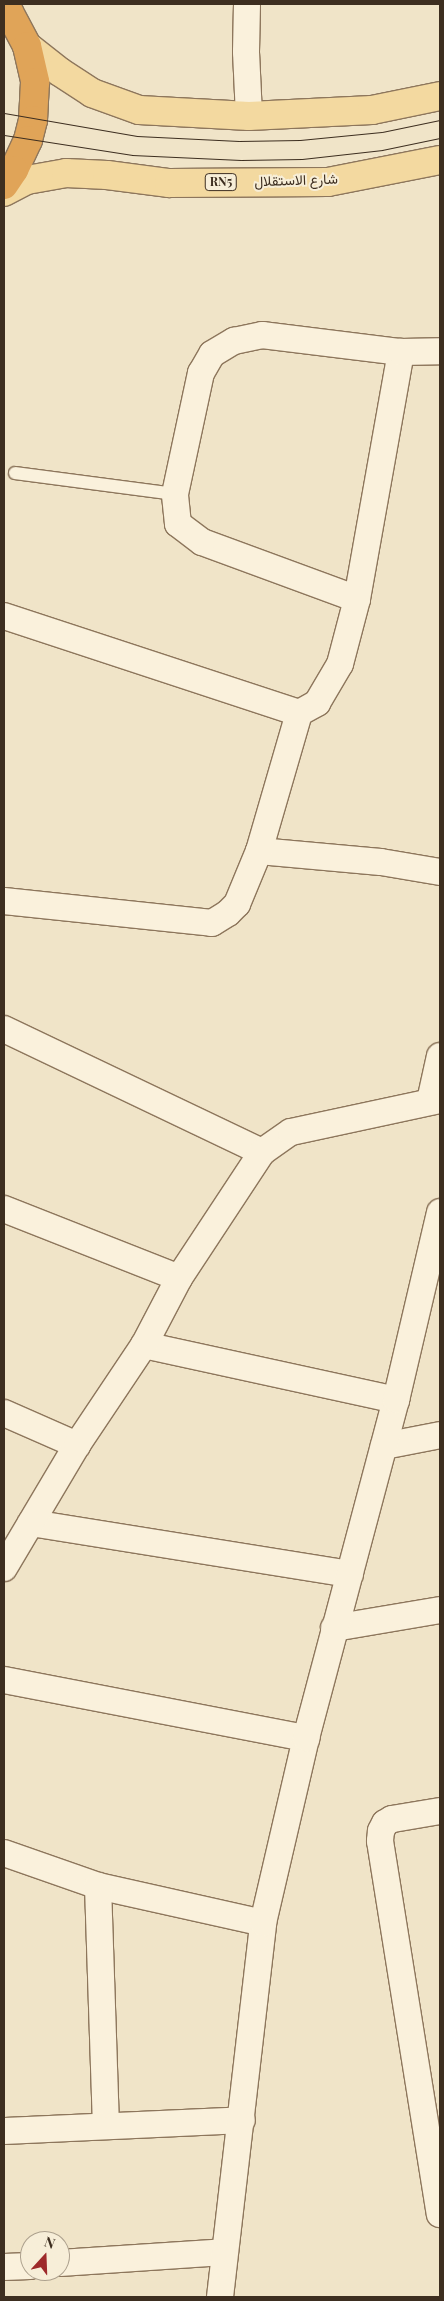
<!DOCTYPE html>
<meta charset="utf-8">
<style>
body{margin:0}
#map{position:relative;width:444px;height:2301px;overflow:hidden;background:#f0e4c8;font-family:"Playfair Display",Vazirmatn,serif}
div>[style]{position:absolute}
.roads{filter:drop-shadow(1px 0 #8d765c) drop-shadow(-1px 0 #8d765c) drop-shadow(0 1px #8d765c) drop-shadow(0 -1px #8d765c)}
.lane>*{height:12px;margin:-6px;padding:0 6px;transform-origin:6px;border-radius:6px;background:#faf1dc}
.street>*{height:26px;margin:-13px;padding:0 13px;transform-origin:13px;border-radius:13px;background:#faf1dc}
.primary>*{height:28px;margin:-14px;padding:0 14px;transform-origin:14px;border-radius:14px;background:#f3d9a0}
.highway>*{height:28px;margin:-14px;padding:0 14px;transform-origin:14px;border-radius:14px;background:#e0a458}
.tram>*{height:1px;margin:-0.5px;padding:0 0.5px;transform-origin:0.5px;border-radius:0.5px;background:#3d2e20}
span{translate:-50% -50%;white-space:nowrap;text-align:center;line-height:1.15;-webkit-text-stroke:4px #f7eed8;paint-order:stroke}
.shield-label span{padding:1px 4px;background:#f7eed8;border:1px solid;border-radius:4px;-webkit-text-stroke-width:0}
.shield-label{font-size:12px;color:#3d2e20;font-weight:700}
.street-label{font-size:14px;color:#3d2e20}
.frame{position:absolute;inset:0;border:5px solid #3d2e20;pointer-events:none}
.north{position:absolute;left:20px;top:2231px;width:50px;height:50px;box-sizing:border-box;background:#f7eed8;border:1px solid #ada18e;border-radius:50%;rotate:20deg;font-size:14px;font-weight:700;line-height:20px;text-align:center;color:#3d2e20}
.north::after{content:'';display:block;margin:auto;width:18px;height:22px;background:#9e2a2b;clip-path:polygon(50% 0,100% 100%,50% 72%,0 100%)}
</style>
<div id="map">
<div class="roads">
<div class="lane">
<div style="left:15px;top:473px;width:161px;rotate:7.5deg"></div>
</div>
<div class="street">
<div style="left:247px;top:4px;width:48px;rotate:91.2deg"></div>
<div style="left:246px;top:52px;width:64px;rotate:87.3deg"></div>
<div style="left:357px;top:599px;width:251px;rotate:-79.9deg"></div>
<div style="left:4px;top:616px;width:311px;rotate:18.2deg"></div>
<div style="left:299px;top:713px;width:21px;rotate:-29deg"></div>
<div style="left:317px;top:703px;width:45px;rotate:-59.5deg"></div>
<div style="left:340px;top:664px;width:67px;rotate:-75.3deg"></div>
<div style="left:357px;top:599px;width:165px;rotate:-159.8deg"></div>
<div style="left:202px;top:542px;width:30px;rotate:-143deg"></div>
<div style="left:178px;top:524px;width:30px;rotate:-96deg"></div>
<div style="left:175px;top:494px;width:124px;rotate:-77.9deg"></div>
<div style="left:201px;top:373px;width:22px;rotate:-60deg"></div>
<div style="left:212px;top:354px;width:26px;rotate:-31deg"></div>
<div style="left:234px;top:341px;width:29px;rotate:-12deg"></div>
<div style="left:262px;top:335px;width:140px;rotate:7deg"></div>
<div style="left:401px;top:352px;width:39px;rotate:-1deg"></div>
<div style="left:259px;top:851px;width:122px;rotate:5.2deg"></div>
<div style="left:381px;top:862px;width:60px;rotate:9.6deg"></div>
<div style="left:4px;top:901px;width:209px;rotate:6deg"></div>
<div style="left:212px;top:923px;width:19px;rotate:-32deg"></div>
<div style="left:228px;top:913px;width:13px;rotate:-45deg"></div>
<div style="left:237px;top:904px;width:57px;rotate:-67.5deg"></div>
<div style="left:259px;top:851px;width:144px;rotate:-73.8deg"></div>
<div style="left:4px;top:1029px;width:286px;rotate:25.5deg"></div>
<div style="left:430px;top:1101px;width:46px;rotate:-77.5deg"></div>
<div style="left:4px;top:1209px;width:188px;rotate:21.5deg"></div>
<div style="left:144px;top:1345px;width:258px;rotate:12.3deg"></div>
<div style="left:4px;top:1413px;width:80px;rotate:23.7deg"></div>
<div style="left:384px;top:1446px;width:57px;rotate:-11.1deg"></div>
<div style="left:31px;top:1523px;width:323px;rotate:9.1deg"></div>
<div style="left:4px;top:1568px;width:143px;rotate:-59.3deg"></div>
<div style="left:77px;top:1445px;width:120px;rotate:-56.2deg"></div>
<div style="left:144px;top:1345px;width:76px;rotate:-62.4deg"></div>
<div style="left:179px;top:1278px;width:151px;rotate:-56.6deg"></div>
<div style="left:262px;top:1152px;width:35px;rotate:-35deg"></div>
<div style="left:291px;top:1132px;width:152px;rotate:-12.1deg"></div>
<div style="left:334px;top:1628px;width:108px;rotate:-9.6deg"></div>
<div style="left:4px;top:1680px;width:308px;rotate:10.9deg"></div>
<div style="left:440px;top:1811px;width:49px;rotate:170.5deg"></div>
<div style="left:392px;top:1819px;width:8px;rotate:150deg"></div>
<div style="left:385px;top:1823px;width:9px;rotate:117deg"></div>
<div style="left:381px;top:1831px;width:10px;rotate:96deg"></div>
<div style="left:380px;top:1841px;width:378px;rotate:80.9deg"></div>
<div style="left:4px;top:1853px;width:100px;rotate:19.3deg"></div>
<div style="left:98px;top:1886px;width:169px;rotate:12.6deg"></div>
<div style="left:98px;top:1886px;width:239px;rotate:88.1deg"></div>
<div style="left:4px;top:2131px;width:238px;rotate:-2.6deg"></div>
<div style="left:60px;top:2263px;width:164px;rotate:-3.8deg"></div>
<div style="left:4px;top:2267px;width:26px;rotate:-2deg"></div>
<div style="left:220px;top:2297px;width:376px;rotate:-83.4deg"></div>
<div style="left:263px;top:1923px;width:190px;rotate:-76.9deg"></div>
<div style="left:306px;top:1738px;width:350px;rotate:-75.1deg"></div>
<div style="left:396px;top:1400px;width:193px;rotate:-76.8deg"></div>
</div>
<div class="primary">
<div style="left:27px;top:46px;width:42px;rotate:38.2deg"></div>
<div style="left:60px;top:72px;width:38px;rotate:33deg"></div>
<div style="left:92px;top:93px;width:50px;rotate:19.9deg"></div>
<div style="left:139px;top:110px;width:110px;rotate:3.1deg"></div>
<div style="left:249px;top:116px;width:123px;rotate:-2.8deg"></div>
<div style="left:372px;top:110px;width:69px;rotate:-11.6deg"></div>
<div style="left:4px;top:192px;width:26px;rotate:-28deg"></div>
<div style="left:27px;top:180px;width:40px;rotate:-10deg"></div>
<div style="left:66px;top:173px;width:41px;rotate:2.8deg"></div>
<div style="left:107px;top:175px;width:63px;rotate:7.4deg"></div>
<div style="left:169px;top:183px;width:159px;rotate:-0.4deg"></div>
<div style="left:328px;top:182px;width:114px;rotate:-11.1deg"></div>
</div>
<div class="highway">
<div style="left:4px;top:6px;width:8px;rotate:50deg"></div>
<div style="left:9px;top:12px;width:38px;rotate:62deg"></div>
<div style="left:27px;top:46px;width:37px;rotate:77deg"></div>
<div style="left:35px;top:82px;width:38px;rotate:93deg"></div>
<div style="left:33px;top:120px;width:21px;rotate:104deg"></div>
<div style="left:28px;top:140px;width:33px;rotate:115deg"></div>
<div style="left:14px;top:170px;width:18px;rotate:124deg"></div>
</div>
</div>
<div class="tram">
<div style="left:4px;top:113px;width:135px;rotate:9.8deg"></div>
<div style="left:137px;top:136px;width:102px;rotate:2.8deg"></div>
<div style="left:239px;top:141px;width:61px;rotate:-0.9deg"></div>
<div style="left:300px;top:140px;width:82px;rotate:-5.6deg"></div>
<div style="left:382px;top:132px;width:59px;rotate:-11.7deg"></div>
<div style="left:4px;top:135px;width:130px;rotate:8.9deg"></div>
<div style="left:132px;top:155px;width:109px;rotate:2.6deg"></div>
<div style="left:241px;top:160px;width:61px;rotate:-0.9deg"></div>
<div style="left:302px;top:159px;width:81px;rotate:-6.4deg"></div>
<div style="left:382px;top:150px;width:59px;rotate:-11.7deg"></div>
</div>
<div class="shield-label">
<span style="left:221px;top:182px">RN5</span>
</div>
<div class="street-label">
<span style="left:296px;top:180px;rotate:-2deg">شارع الاستقلال</span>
</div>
<div class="frame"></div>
<div class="north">N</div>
</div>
